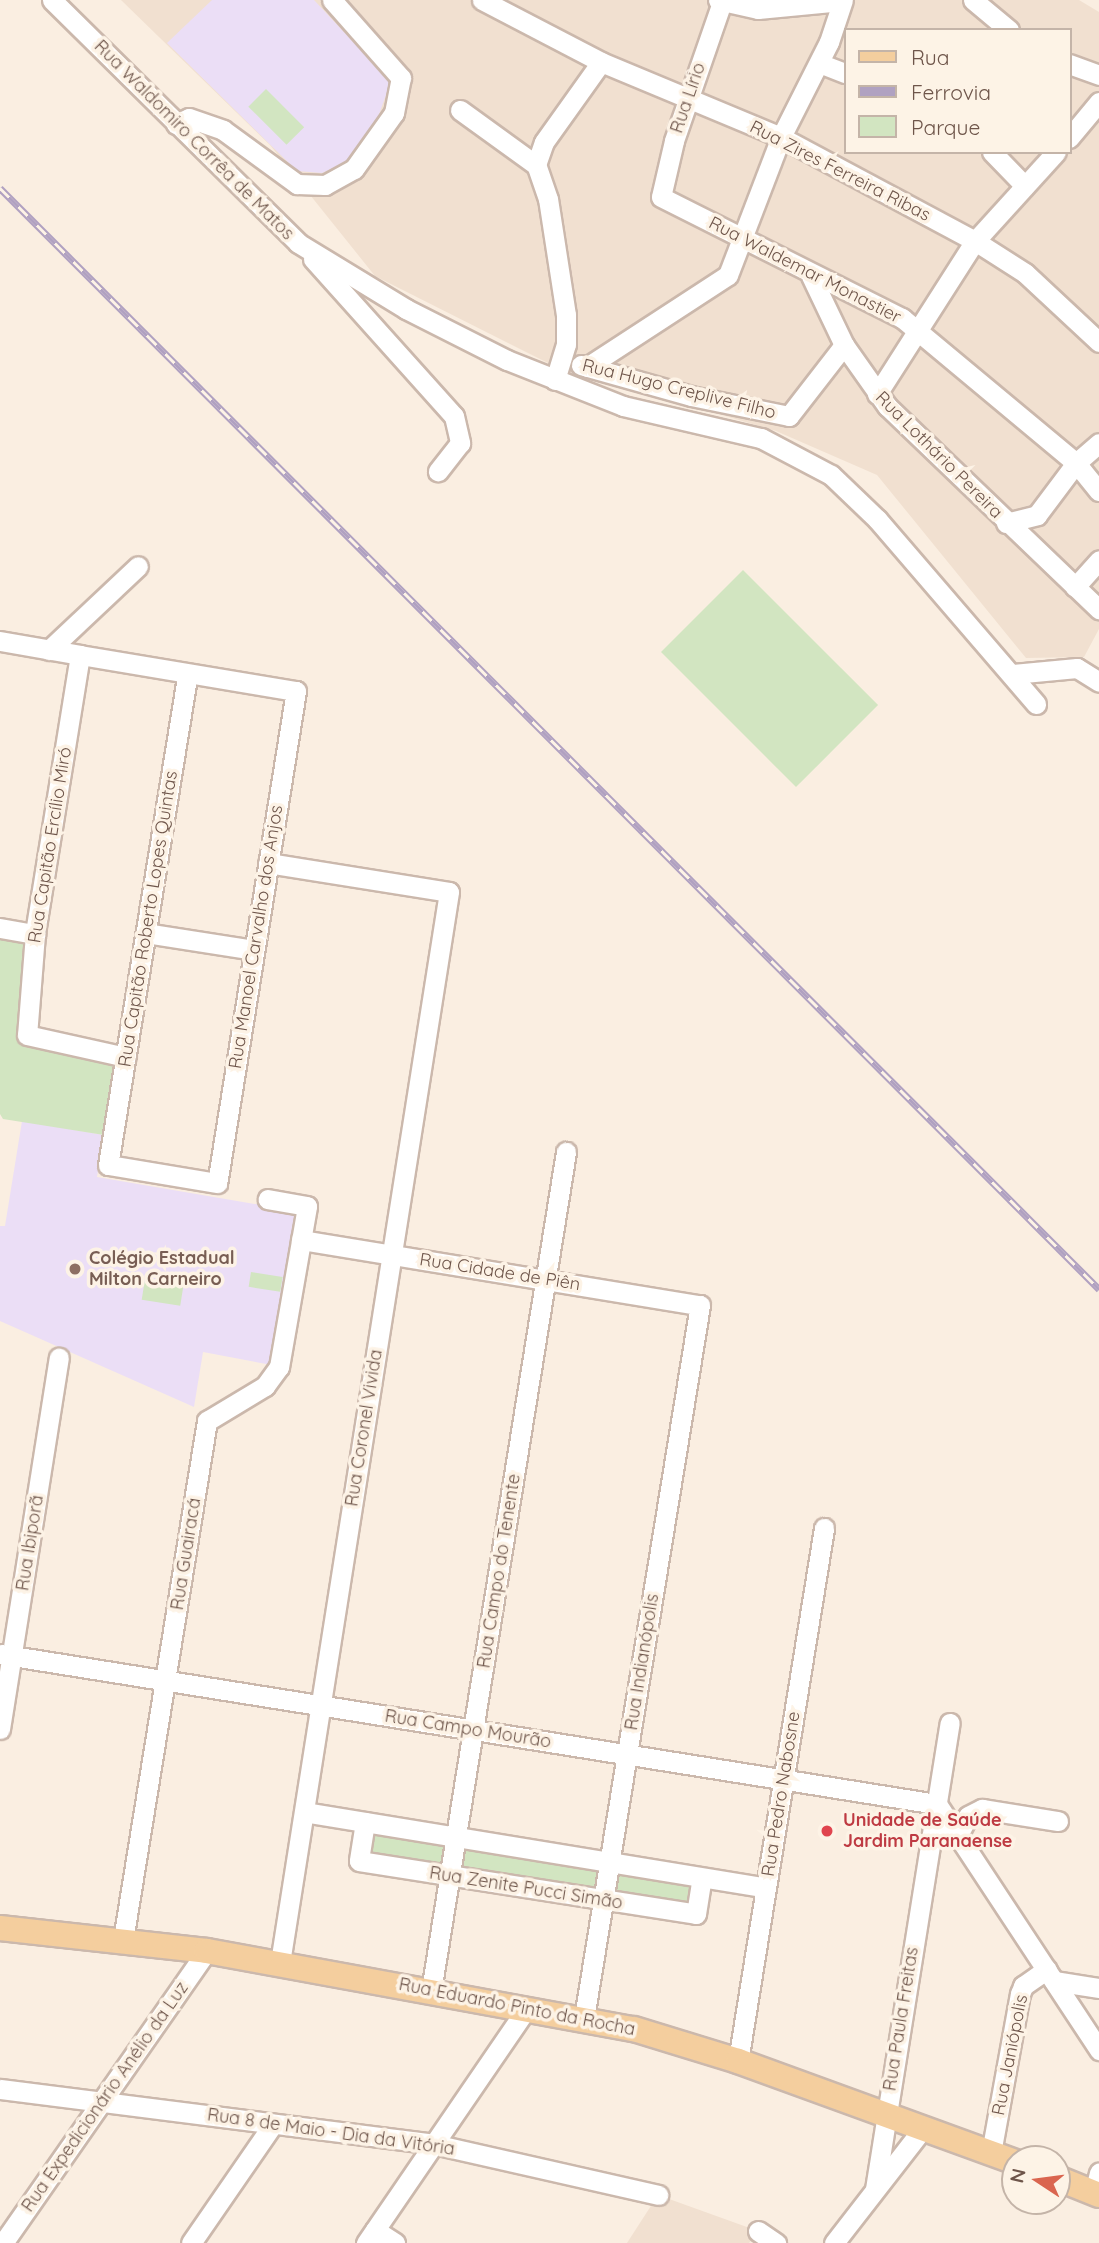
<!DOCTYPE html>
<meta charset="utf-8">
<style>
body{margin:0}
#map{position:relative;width:1099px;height:2243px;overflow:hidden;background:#faeee1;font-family:Quicksand,sans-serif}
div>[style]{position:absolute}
.residential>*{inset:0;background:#f1e0d0}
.education>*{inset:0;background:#ebdef6}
.green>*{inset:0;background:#d2e5c1;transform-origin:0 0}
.roads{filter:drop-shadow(2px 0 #cbb8ac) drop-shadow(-2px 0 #cbb8ac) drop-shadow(0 2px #cbb8ac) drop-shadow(0 -2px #cbb8ac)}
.minor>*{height:19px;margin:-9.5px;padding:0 9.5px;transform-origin:9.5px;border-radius:9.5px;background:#fff}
.major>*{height:24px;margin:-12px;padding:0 12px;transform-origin:12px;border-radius:12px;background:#f4ce9e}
.rail>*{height:7px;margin-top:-3.5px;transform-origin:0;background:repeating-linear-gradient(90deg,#fdf3e6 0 13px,#b0a1c1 0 26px);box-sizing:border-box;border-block:2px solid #b0a1c1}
.dots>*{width:19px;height:19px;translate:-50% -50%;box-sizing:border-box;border:4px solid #fdf3e6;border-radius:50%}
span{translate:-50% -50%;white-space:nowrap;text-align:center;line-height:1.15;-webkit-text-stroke:7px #fdf3e6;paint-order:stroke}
.street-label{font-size:18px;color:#6e554a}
.education-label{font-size:18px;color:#785e54;font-weight:700}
.left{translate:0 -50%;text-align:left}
.health-label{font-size:18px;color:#be3a42;font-weight:700}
.legend{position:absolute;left:844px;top:28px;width:228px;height:126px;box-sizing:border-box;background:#fdf3e6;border:2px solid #c4b4a8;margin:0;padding:9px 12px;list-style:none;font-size:21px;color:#6e554a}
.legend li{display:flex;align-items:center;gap:14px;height:35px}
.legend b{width:35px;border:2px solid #c4b4a8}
.north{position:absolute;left:1001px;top:2145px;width:70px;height:70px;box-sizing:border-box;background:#fdf3e6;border:2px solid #c4b4a8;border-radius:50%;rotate:283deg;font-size:19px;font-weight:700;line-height:28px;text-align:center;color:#6e554a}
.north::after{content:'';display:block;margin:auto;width:24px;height:32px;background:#da654f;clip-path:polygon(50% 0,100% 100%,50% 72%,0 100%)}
</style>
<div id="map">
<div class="residential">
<div style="clip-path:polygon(evenodd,121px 0,1079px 0,1099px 12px,1099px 629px,1084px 657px,1026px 658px,877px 475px,776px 431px,548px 363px,375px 276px,270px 145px,121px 0,845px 30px,1069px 30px,1069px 152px,845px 152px,845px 30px)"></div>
<div style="clip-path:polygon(658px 2195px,758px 2231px,749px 2243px,627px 2243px)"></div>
</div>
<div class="education">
<div style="clip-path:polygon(212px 0,314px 0,386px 77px,390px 84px,373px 131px,346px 162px,322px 173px,297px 171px,167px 43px)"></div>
<div style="clip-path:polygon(22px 1121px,104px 1135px,97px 1177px,302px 1212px,277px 1366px,203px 1352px,194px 1407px,0 1321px,0 1226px,5px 1226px)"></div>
</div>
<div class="green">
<div style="left:266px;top:89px;width:54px;height:25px;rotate:45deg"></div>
<div style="left:743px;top:570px;width:191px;height:116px;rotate:45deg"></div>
<div style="clip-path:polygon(0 936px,27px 941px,19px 1040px,115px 1063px,104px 1135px,3px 1119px,0 1114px)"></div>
<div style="left:251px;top:1272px;width:32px;height:15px;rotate:9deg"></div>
<div style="left:145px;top:1279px;width:39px;height:21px;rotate:9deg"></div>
<div style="left:372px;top:1830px;width:77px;height:25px;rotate:9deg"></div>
<div style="left:465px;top:1844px;width:139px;height:26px;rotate:10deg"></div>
<div style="left:618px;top:1871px;width:80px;height:24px;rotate:9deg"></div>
</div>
<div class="roads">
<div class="minor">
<div style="left:52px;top:0;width:346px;rotate:44.6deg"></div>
<div style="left:298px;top:243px;width:127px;rotate:31.4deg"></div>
<div style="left:406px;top:309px;width:113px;rotate:26.8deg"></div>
<div style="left:507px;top:360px;width:125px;rotate:21.6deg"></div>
<div style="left:623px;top:406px;width:142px;rotate:13.1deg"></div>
<div style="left:761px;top:438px;width:79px;rotate:27.9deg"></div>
<div style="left:831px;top:475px;width:64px;rotate:43.7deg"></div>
<div style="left:877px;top:519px;width:244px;rotate:49.3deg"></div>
<div style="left:482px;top:0;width:134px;rotate:27.5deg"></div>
<div style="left:601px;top:62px;width:195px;rotate:22.6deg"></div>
<div style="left:781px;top:137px;width:220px;rotate:28.2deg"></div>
<div style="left:975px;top:241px;width:59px;rotate:32.6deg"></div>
<div style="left:1025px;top:273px;width:101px;rotate:43deg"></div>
<div style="left:718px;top:0;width:41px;rotate:12.7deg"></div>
<div style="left:758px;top:9px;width:84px;rotate:-5.4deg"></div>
<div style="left:973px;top:0;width:47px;rotate:39.8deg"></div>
<div style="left:722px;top:2px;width:147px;rotate:109.1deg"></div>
<div style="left:674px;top:141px;width:57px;rotate:103.1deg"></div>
<div style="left:661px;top:197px;width:270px;rotate:26.7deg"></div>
<div style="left:902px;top:318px;width:226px;rotate:39.8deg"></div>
<div style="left:1076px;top:463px;width:36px;rotate:51deg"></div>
<div style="left:819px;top:63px;width:28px;rotate:21deg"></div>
<div style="left:1069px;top:64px;width:32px;rotate:20deg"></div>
<div style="left:460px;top:110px;width:94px;rotate:35.9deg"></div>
<div style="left:176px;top:124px;width:14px;rotate:-25deg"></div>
<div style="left:189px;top:118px;width:36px;rotate:19deg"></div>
<div style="left:223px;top:130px;width:92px;rotate:36.1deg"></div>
<div style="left:297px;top:184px;width:28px;rotate:2deg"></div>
<div style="left:325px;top:185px;width:33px;rotate:-29deg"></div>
<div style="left:354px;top:169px;width:69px;rotate:-54.5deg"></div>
<div style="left:394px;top:113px;width:36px;rotate:-79deg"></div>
<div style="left:401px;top:78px;width:104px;rotate:-131.5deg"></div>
<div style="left:1069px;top:138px;width:47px;rotate:-50.2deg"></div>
<div style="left:992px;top:152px;width:47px;rotate:45.9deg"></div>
<div style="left:313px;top:259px;width:211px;rotate:48.1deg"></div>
<div style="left:454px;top:416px;width:28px;rotate:77deg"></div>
<div style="left:460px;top:443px;width:36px;rotate:128deg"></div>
<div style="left:811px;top:276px;width:76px;rotate:64.4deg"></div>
<div style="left:844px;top:345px;width:75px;rotate:54.8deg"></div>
<div style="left:887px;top:406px;width:294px;rotate:43.8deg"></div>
<div style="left:581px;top:365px;width:114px;rotate:15.7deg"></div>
<div style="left:691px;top:396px;width:100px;rotate:11.5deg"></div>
<div style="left:789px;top:416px;width:90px;rotate:-52.2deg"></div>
<div style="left:587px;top:367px;width:168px;rotate:-33.1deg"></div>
<div style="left:728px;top:275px;width:148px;rotate:-69deg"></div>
<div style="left:781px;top:137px;width:106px;rotate:-63.2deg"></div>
<div style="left:829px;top:42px;width:44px;rotate:-71.6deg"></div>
<div style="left:555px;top:380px;width:38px;rotate:-73deg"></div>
<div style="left:566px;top:344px;width:29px;rotate:-90deg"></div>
<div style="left:566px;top:315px;width:117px;rotate:-98.8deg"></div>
<div style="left:548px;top:199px;width:36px;rotate:-109deg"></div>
<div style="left:536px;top:165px;width:24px;rotate:-71deg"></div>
<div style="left:544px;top:142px;width:98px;rotate:-54.5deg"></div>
<div style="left:877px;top:394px;width:182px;rotate:-57.4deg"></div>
<div style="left:975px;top:241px;width:120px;rotate:-47.7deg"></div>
<div style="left:1006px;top:523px;width:32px;rotate:-14deg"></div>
<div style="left:1037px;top:515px;width:65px;rotate:-53.1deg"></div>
<div style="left:1076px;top:463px;width:30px;rotate:-41deg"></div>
<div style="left:1075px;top:587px;width:36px;rotate:-48deg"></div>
<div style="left:0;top:641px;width:81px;rotate:9.9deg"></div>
<div style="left:80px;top:655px;width:219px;rotate:9.5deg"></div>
<div style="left:296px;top:691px;width:498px;rotate:99.1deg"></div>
<div style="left:217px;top:1183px;width:110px;rotate:-170.6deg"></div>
<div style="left:108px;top:1165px;width:498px;rotate:-80.8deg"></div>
<div style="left:49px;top:650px;width:122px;rotate:-43.3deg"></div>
<div style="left:80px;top:655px;width:283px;rotate:99.2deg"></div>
<div style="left:35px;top:934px;width:101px;rotate:94.5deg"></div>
<div style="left:27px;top:1035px;width:101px;rotate:12.5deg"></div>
<div style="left:1013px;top:674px;width:64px;rotate:-5.4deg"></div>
<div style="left:1077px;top:668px;width:26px;rotate:32deg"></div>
<div style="left:268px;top:863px;width:183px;rotate:9.1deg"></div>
<div style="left:449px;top:892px;width:1084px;rotate:98.97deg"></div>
<div style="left:0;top:928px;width:36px;rotate:10deg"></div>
<div style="left:146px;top:933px;width:109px;rotate:8.9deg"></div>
<div style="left:301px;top:1240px;width:404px;rotate:9.3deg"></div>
<div style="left:700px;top:1305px;width:722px;rotate:99.24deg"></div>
<div style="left:0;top:1654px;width:949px;rotate:9.1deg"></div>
<div style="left:0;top:1729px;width:376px;rotate:-81deg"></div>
<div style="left:937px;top:1804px;width:295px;rotate:56.6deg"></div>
<div style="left:304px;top:1812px;width:468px;rotate:9.3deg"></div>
<div style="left:365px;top:1822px;width:39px;rotate:99deg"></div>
<div style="left:359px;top:1861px;width:341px;rotate:8.9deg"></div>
<div style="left:696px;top:1914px;width:36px;rotate:-81deg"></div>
<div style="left:948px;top:1836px;width:11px;rotate:-15deg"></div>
<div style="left:959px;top:1833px;width:19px;rotate:-62deg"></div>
<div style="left:968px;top:1816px;width:16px;rotate:-27deg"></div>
<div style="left:982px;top:1809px;width:77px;rotate:9deg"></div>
<div style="left:123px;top:1940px;width:526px;rotate:-80.81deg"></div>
<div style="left:207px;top:1421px;width:68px;rotate:-31.1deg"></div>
<div style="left:265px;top:1386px;width:24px;rotate:-54deg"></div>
<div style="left:279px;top:1367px;width:163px;rotate:-80.1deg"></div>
<div style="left:307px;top:1206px;width:40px;rotate:-170deg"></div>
<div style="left:1054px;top:1981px;width:46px;rotate:8.8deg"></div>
<div style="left:431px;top:1991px;width:850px;rotate:-80.86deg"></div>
<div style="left:738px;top:2061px;width:540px;rotate:-80.83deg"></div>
<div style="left:0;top:2089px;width:437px;rotate:7.2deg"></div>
<div style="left:434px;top:2144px;width:230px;rotate:12.8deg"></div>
<div style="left:991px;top:2153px;width:162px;rotate:-79.7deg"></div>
<div style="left:1020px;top:1994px;width:9px;rotate:-69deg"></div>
<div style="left:1023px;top:1986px;width:29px;rotate:-35deg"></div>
<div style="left:875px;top:2189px;width:472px;rotate:-80.9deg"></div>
<div style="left:1094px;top:2193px;width:21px;rotate:-76deg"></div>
<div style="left:375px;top:2230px;width:24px;rotate:33deg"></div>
<div style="left:758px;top:2231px;width:22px;rotate:34deg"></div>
<div style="left:3px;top:2243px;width:356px;rotate:-55.1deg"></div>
<div style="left:191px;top:2243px;width:145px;rotate:-55.4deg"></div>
<div style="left:366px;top:2243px;width:285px;rotate:-55.6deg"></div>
<div style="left:834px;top:2243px;width:147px;rotate:-52.2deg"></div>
</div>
<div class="major">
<div style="left:0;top:1928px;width:208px;rotate:6.3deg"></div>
<div style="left:207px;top:1951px;width:434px;rotate:10.4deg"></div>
<div style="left:634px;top:2029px;width:109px;rotate:17.1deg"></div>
<div style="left:738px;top:2061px;width:295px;rotate:20deg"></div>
<div style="left:1057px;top:2178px;width:45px;rotate:22deg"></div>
</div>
</div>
<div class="rail">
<div style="left:0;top:188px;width:1556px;rotate:45.05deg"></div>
</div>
<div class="dots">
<div style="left:75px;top:1269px;background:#8d6e63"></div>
<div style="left:827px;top:1831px;background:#e0444e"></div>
</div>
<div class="street-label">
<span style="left:688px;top:98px;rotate:-71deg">Rua Lírio</span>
<span style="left:194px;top:140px;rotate:45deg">Rua Waldomiro Corrêa de Matos</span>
<span style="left:840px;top:171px;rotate:27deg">Rua Zires Ferreira Ribas</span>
<span style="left:805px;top:270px;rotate:27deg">Rua Waldemar Monastier</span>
<span style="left:679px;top:389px;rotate:14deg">Rua Hugo Creplive Filho</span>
<span style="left:939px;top:455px;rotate:45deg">Rua Lothário Pereira</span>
<span style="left:50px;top:845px;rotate:-81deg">Rua Capitão Ercílio Miró</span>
<span style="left:148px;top:919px;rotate:-81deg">Rua Capitão Roberto Lopes Quintas</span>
<span style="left:256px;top:937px;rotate:-81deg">Rua Manoel Carvalho dos Anjos</span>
<span style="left:500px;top:1272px;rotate:9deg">Rua Cidade de Piên</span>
<span style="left:364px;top:1428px;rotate:-81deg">Rua Coronel Vivida</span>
<span style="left:30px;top:1543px;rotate:-81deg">Rua Ibiporã</span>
<span style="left:186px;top:1554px;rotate:-81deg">Rua Guairacá</span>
<span style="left:499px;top:1571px;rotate:-81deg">Rua Campo do Tenente</span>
<span style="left:642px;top:1662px;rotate:-81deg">Rua Indianópolis</span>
<span style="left:468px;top:1729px;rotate:9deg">Rua Campo Mourão</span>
<span style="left:781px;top:1794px;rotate:-81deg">Rua Pedro Nabosne</span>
<span style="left:526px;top:1888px;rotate:9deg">Rua Zenite Pucci Simão</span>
<span style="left:517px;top:2007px;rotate:11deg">Rua Eduardo Pinto da Rocha</span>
<span style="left:901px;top:2019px;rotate:-81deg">Rua Paula Freitas</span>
<span style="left:1010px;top:2055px;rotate:-79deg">Rua Janiópolis</span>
<span style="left:105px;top:2097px;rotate:-55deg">Rua Expedicionário Anélio da Luz</span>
<span style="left:331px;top:2132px;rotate:8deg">Rua 8 de Maio - Dia da Vitória</span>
</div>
<div class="education-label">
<span class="left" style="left:89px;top:1269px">Colégio Estadual<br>Milton Carneiro</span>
</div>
<div class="health-label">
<span class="left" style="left:843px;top:1831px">Unidade de Saúde<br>Jardim Paranaense</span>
</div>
<ul class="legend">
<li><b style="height:9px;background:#f4ce9e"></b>Rua</li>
<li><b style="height:9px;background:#b0a1c1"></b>Ferrovia</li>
<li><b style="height:19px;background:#d2e5c1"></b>Parque</li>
</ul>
<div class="north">N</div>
</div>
